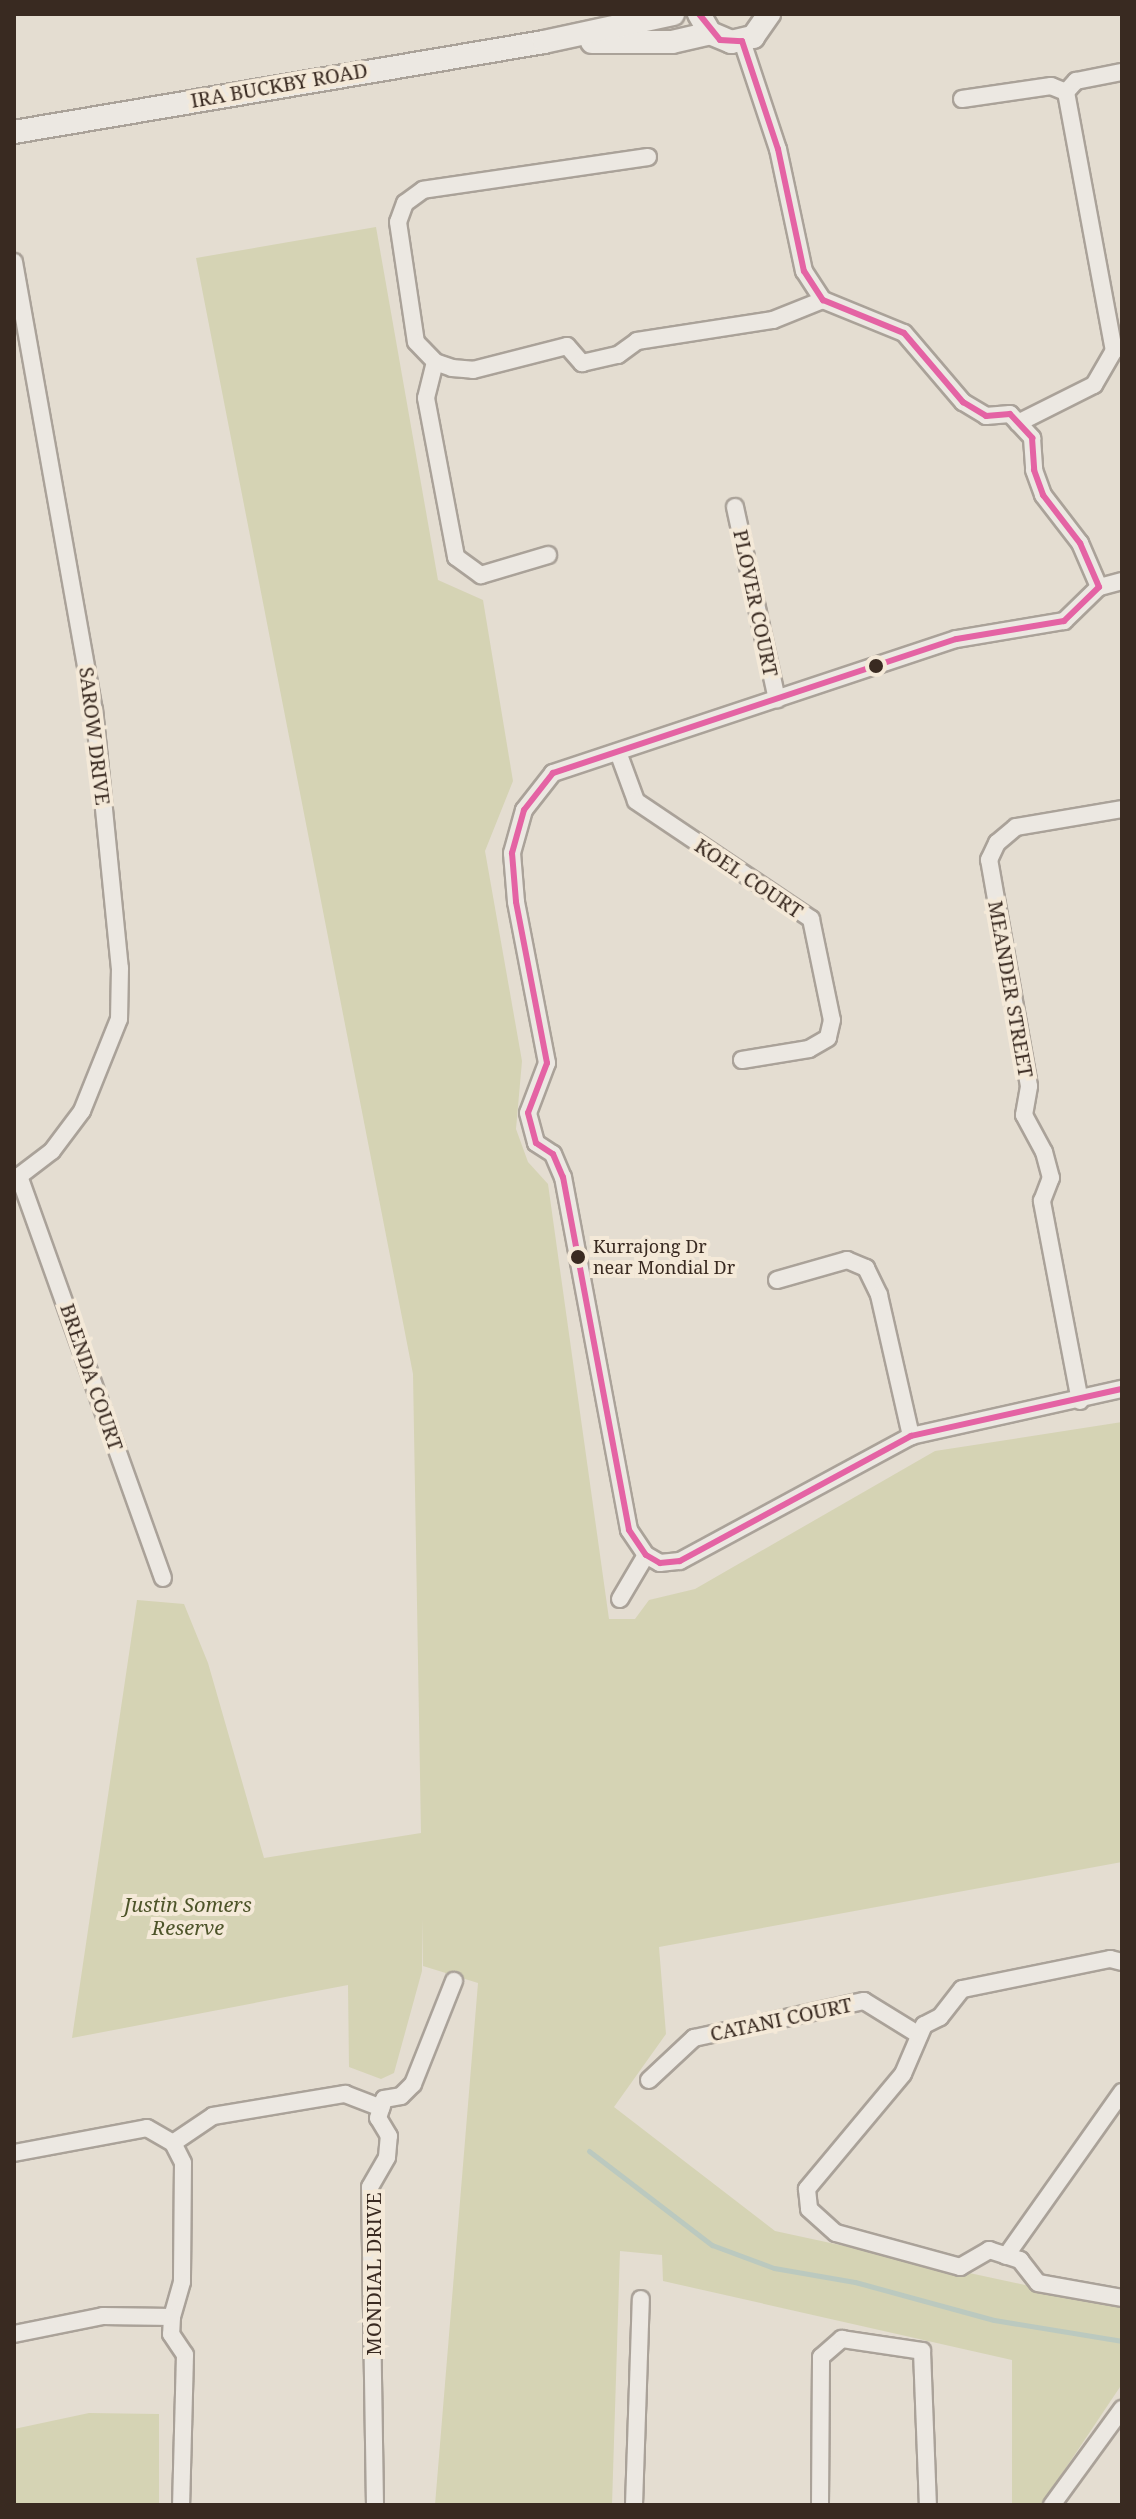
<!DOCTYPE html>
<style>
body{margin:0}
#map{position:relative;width:1136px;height:2519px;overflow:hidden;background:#e4ddd1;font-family:"Noto Serif",serif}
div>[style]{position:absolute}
.green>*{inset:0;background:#d5d3b4}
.stream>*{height:5px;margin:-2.5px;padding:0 2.5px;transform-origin:2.5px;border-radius:2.5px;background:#bbc9bf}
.roads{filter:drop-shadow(2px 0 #aaa299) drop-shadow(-2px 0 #aaa299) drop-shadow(0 2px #aaa299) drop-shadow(0 -2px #aaa299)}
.street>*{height:16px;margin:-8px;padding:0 8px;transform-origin:8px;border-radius:8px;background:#ece8e2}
.secondary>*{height:22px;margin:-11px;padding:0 11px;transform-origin:11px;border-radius:11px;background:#ece8e2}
.bus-1>*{height:6px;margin:-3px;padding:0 3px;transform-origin:3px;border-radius:3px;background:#e463a4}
.dots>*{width:22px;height:22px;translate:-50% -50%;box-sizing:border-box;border:4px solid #f4e9d8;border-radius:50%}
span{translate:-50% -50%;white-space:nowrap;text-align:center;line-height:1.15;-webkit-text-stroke:8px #f4e9d8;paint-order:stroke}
.bus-label{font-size:18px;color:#392a21}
.left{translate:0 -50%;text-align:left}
.street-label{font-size:20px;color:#392a21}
.park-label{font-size:20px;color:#4d5429;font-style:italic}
.frame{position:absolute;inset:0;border:16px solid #392a21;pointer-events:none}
</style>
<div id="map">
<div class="green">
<div style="clip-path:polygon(376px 227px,438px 580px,483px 600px,513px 781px,485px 851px,522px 1061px,516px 1129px,528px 1162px,548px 1184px,609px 1619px,635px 1619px,649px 1600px,695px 1589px,935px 1451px,1122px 1422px,1122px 1862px,659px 1947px,666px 2034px,614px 2107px,775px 2231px,1122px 2306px,1122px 2384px,1041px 2505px,1012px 2505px,1012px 2360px,663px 2281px,662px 2255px,620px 2251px,612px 2505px,435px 2505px,478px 1983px,423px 1966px,422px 1919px,422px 1971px,394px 2073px,381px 2079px,349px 2067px,348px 1985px,72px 2038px,137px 1600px,184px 1604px,208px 1663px,264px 1858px,421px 1833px,413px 1374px,196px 258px)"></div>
<div style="clip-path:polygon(89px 2413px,159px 2414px,159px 2505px,14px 2505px,14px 2429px)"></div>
</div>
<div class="stream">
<div style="left:589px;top:2151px;width:155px;rotate:37.4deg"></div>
<div style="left:712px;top:2245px;width:66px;rotate:20.4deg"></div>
<div style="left:774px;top:2268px;width:82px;rotate:9.8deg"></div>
<div style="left:855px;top:2282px;width:144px;rotate:15.3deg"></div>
<div style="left:994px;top:2320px;width:130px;rotate:9.3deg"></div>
</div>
<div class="roads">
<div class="street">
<div style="left:742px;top:41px;width:114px;rotate:71.6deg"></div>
<div style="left:778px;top:149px;width:125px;rotate:78deg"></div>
<div style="left:804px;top:271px;width:35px;rotate:57deg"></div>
<div style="left:823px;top:300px;width:87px;rotate:22.2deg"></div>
<div style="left:904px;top:333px;width:91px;rotate:49.5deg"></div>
<div style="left:963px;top:402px;width:27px;rotate:31deg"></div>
<div style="left:986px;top:416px;width:24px;rotate:-5deg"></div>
<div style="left:1010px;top:414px;width:33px;rotate:47deg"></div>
<div style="left:1032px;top:438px;width:32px;rotate:86deg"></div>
<div style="left:1034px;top:470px;width:27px;rotate:70deg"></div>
<div style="left:1043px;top:495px;width:61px;rotate:52.4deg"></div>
<div style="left:1080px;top:543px;width:48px;rotate:66.6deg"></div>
<div style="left:962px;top:99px;width:90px;rotate:-8.3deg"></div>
<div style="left:1051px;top:86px;width:16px;rotate:22deg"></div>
<div style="left:648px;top:157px;width:227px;rotate:171.7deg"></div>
<div style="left:423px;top:190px;width:22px;rotate:144deg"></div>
<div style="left:405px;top:203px;width:20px;rotate:110deg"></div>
<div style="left:398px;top:222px;width:121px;rotate:81.5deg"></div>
<div style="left:416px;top:342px;width:28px;rotate:46deg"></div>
<div style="left:435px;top:362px;width:18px;rotate:19deg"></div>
<div style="left:452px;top:368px;width:21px;rotate:5deg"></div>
<div style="left:473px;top:370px;width:97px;rotate:-14.3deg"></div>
<div style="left:567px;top:346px;width:23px;rotate:49deg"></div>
<div style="left:582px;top:363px;width:37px;rotate:-13deg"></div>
<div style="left:618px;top:355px;width:24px;rotate:-36deg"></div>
<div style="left:637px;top:341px;width:138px;rotate:-8.8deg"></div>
<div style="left:773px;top:320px;width:54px;rotate:-21.8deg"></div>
<div style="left:14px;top:262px;width:454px;rotate:79.9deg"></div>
<div style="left:94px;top:709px;width:260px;rotate:84.3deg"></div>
<div style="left:120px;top:968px;width:51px;rotate:91.1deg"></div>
<div style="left:119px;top:1019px;width:99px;rotate:111.9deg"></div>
<div style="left:82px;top:1111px;width:50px;rotate:126.9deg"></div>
<div style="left:52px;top:1151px;width:48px;rotate:142.7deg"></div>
<div style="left:435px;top:362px;width:37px;rotate:104deg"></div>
<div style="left:426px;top:398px;width:162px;rotate:79.3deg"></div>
<div style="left:456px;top:557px;width:31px;rotate:36deg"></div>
<div style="left:481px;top:575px;width:70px;rotate:-16.6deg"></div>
<div style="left:1018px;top:423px;width:85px;rotate:-26.6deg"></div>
<div style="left:1094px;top:385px;width:39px;rotate:-60deg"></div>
<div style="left:1114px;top:351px;width:263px;rotate:-100.5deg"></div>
<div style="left:1066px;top:92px;width:15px;rotate:-48deg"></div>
<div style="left:1076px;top:81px;width:47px;rotate:-11.1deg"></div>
<div style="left:735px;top:507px;width:197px;rotate:77.7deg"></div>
<div style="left:1122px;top:581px;width:24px;rotate:165deg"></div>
<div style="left:1099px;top:587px;width:49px;rotate:135.8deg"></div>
<div style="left:1064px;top:621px;width:109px;rotate:170.5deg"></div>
<div style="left:956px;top:639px;width:425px;rotate:161.6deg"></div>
<div style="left:553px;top:773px;width:47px;rotate:128.1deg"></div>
<div style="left:524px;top:810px;width:45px;rotate:105.6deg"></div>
<div style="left:512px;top:853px;width:49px;rotate:85.3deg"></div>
<div style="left:516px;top:902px;width:164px;rotate:79.1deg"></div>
<div style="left:547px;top:1063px;width:53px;rotate:110.8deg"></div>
<div style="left:528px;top:1113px;width:31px;rotate:75deg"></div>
<div style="left:536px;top:1143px;width:20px;rotate:33deg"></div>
<div style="left:553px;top:1154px;width:25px;rotate:67deg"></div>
<div style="left:563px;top:1177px;width:359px;rotate:79.4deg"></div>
<div style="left:629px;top:1530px;width:30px;rotate:56deg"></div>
<div style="left:646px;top:1555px;width:16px;rotate:30deg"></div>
<div style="left:660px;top:1563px;width:20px;rotate:-6deg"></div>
<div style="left:680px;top:1561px;width:263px;rotate:-28.4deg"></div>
<div style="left:911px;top:1436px;width:216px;rotate:-12.6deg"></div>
<div style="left:618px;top:752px;width:52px;rotate:69.8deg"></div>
<div style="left:636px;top:801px;width:211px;rotate:34deg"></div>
<div style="left:811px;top:919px;width:103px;rotate:78.3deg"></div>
<div style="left:832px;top:1020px;width:18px;rotate:103deg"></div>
<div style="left:828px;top:1038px;width:22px;rotate:150deg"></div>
<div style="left:809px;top:1049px;width:68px;rotate:170.7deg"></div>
<div style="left:19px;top:1176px;width:427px;rotate:70.3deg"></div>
<div style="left:777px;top:1280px;width:73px;rotate:-15.9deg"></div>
<div style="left:847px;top:1260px;width:21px;rotate:23deg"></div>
<div style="left:866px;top:1268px;width:30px;rotate:64deg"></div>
<div style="left:879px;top:1295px;width:145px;rotate:77.2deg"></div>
<div style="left:1080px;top:1401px;width:204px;rotate:-100.8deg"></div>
<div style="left:1042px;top:1201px;width:25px;rotate:-69deg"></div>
<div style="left:1051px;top:1178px;width:27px;rotate:-105deg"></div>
<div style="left:1044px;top:1152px;width:42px;rotate:-118.4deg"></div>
<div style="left:1024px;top:1115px;width:29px;rotate:-80deg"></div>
<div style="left:1029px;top:1086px;width:230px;rotate:-100deg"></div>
<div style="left:989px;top:860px;width:19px;rotate:-65deg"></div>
<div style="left:997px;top:843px;width:25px;rotate:-40deg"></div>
<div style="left:1016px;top:827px;width:108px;rotate:-9.6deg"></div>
<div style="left:620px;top:1599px;width:51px;rotate:-59.4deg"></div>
<div style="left:1122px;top:1962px;width:12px;rotate:-166deg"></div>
<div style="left:1110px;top:1959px;width:151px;rotate:168.5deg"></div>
<div style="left:962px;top:1989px;width:36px;rotate:128deg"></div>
<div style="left:940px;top:2017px;width:18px;rotate:153deg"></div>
<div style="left:924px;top:2025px;width:53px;rotate:113.2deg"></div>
<div style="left:903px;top:2074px;width:150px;rotate:129.9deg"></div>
<div style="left:807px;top:2189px;width:20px;rotate:84deg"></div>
<div style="left:809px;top:2209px;width:36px;rotate:42deg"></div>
<div style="left:836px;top:2233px;width:129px;rotate:15.3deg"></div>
<div style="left:960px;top:2267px;width:34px;rotate:-30deg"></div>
<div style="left:989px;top:2250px;width:33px;rotate:18deg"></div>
<div style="left:1020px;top:2260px;width:29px;rotate:52deg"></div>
<div style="left:1038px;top:2283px;width:85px;rotate:10.1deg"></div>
<div style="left:649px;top:2080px;width:62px;rotate:-43deg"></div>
<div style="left:694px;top:2038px;width:174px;rotate:-12.3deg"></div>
<div style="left:864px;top:2001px;width:65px;rotate:31.7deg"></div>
<div style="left:173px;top:2143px;width:48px;rotate:-34deg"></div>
<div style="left:213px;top:2116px;width:134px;rotate:-9.5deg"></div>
<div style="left:345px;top:2094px;width:39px;rotate:21deg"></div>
<div style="left:14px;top:2153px;width:135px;rotate:-10.6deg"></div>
<div style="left:147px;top:2128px;width:30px;rotate:30deg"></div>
<div style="left:173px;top:2143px;width:22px;rotate:63deg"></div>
<div style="left:183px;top:2163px;width:119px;rotate:90.5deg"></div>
<div style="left:182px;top:2282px;width:36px;rotate:106deg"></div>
<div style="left:1006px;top:2256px;width:201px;rotate:-54.7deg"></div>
<div style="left:14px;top:2334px;width:91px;rotate:-11.4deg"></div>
<div style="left:103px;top:2316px;width:69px;rotate:0.8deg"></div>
<div style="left:172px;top:2317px;width:17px;rotate:93deg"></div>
<div style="left:171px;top:2334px;width:25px;rotate:56deg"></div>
<div style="left:185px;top:2355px;width:150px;rotate:91.5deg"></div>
<div style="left:375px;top:2505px;width:318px;rotate:-90.9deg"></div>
<div style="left:370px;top:2187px;width:34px;rotate:-60deg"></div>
<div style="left:387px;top:2157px;width:21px;rotate:-85deg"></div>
<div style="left:389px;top:2136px;width:21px;rotate:-121deg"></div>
<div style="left:378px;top:2118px;width:20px;rotate:-72deg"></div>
<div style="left:384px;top:2099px;width:17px;rotate:-10deg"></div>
<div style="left:401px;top:2096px;width:17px;rotate:-45deg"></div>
<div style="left:413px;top:2084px;width:111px;rotate:-68.3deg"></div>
<div style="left:634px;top:2505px;width:206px;rotate:-88.1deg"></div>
<div style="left:820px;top:2505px;width:148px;rotate:-89.6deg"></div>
<div style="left:821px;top:2357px;width:28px;rotate:-41deg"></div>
<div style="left:842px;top:2339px;width:81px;rotate:8.5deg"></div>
<div style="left:922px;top:2351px;width:154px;rotate:87.8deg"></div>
<div style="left:1052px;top:2505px;width:119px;rotate:-53.9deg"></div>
</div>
<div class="secondary">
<div style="left:699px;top:14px;width:22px;rotate:60deg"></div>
<div style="left:710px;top:33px;width:23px;rotate:23deg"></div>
<div style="left:731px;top:42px;width:23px;rotate:-13deg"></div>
<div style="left:753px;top:37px;width:28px;rotate:-55deg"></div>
<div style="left:592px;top:42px;width:80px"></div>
<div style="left:672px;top:42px;width:39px;rotate:-13deg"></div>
<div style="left:14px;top:132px;width:538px;rotate:-9.64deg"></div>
<div style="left:544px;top:42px;width:132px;rotate:-12.2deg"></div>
</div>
</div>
<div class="bus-1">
<div style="left:699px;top:14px;width:33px;rotate:51deg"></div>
<div style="left:720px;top:40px;width:22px;rotate:3deg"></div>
<div style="left:742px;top:41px;width:114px;rotate:71.6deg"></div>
<div style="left:778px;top:149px;width:125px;rotate:78deg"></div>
<div style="left:804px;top:271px;width:35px;rotate:57deg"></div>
<div style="left:823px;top:300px;width:87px;rotate:22.2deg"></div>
<div style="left:904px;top:333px;width:91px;rotate:49.5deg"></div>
<div style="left:963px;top:402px;width:27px;rotate:31deg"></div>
<div style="left:986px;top:416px;width:24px;rotate:-5deg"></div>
<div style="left:1010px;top:414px;width:33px;rotate:47deg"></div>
<div style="left:1032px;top:438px;width:32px;rotate:86deg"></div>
<div style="left:1034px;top:470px;width:27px;rotate:70deg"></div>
<div style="left:1043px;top:495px;width:61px;rotate:52.4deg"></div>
<div style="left:1080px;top:543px;width:48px;rotate:66.6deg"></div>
<div style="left:1099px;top:587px;width:49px;rotate:135.8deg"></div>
<div style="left:1064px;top:621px;width:109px;rotate:170.5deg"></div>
<div style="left:956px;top:639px;width:425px;rotate:161.6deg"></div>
<div style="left:553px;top:773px;width:47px;rotate:128.1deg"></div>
<div style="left:524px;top:810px;width:45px;rotate:105.6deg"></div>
<div style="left:512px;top:853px;width:49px;rotate:85.3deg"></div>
<div style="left:516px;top:902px;width:164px;rotate:79.1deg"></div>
<div style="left:547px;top:1063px;width:53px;rotate:110.8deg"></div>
<div style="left:528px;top:1113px;width:31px;rotate:75deg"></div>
<div style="left:536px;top:1143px;width:20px;rotate:33deg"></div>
<div style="left:553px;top:1154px;width:25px;rotate:67deg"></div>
<div style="left:563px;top:1177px;width:359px;rotate:79.4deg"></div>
<div style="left:629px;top:1530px;width:30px;rotate:56deg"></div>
<div style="left:646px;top:1555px;width:16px;rotate:30deg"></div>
<div style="left:660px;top:1563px;width:20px;rotate:-6deg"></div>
<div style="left:680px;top:1561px;width:263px;rotate:-28.4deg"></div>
<div style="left:911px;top:1436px;width:216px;rotate:-12.6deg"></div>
</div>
<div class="dots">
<div style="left:876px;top:666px;background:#392a21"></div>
<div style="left:578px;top:1257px;background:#392a21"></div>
</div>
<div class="bus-label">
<span class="left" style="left:593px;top:1257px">Kurrajong Dr<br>near Mondial Dr</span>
</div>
<div class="street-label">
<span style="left:279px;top:85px;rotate:-10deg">IRA BUCKBY ROAD</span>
<span style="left:756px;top:603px;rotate:78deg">PLOVER COURT</span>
<span style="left:95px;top:736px;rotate:83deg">SAROW DRIVE</span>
<span style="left:749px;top:878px;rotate:34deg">KOEL COURT</span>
<span style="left:1011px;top:989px;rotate:80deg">MEANDER STREET</span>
<span style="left:92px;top:1377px;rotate:71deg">BRENDA COURT</span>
<span style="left:781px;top:2019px;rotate:-12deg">CATANI COURT</span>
<span style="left:373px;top:2274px;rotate:-90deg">MONDIAL DRIVE</span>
</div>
<div class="park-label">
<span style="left:188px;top:1916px">Justin Somers<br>Reserve</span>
</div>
<div class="frame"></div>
</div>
